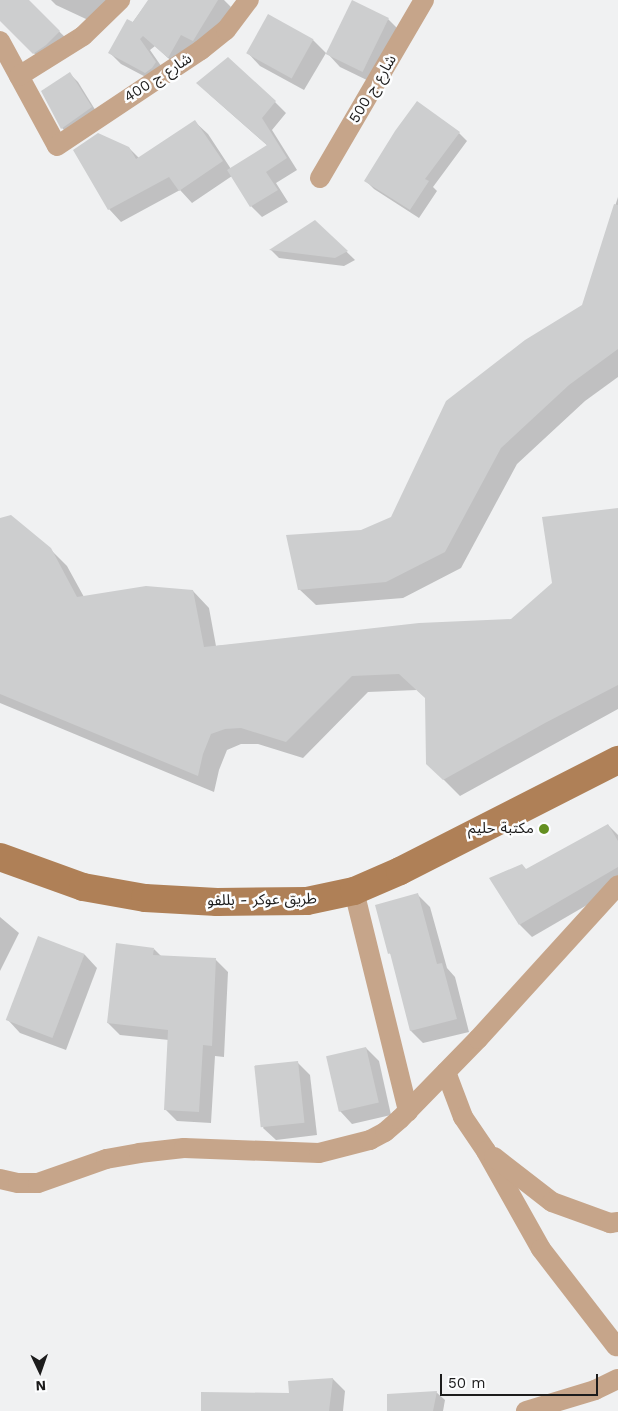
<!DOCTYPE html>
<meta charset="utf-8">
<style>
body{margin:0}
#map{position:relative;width:618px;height:1411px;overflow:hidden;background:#f0f1f2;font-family:"Work Sans","Noto Sans Arabic",sans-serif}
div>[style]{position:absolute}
.shadow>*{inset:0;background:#0003}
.building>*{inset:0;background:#cdcecf;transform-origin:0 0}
.street>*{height:20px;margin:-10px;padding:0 10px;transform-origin:10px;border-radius:10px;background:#c6a58a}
.secondary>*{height:28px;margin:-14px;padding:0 14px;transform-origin:14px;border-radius:14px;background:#af8057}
.dots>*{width:14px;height:14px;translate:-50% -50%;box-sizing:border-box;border:2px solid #fdfeff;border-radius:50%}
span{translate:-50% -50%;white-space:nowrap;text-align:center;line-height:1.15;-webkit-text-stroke:5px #fdfeff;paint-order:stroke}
.street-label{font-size:15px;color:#1c1c1c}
.poi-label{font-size:15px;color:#1c1c1c}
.right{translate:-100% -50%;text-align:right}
.north{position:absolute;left:15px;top:1346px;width:50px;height:50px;-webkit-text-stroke:4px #fdfeff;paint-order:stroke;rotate:177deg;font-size:14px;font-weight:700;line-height:20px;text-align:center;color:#1c1c1c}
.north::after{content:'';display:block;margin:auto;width:18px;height:22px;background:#1c1c1c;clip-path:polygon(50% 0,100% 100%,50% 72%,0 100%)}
.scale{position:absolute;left:440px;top:1374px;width:158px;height:22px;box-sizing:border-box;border:2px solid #1c1c1c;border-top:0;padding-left:6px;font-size:15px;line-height:18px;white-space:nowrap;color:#1c1c1c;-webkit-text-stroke:4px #fdfeff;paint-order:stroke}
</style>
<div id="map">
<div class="shadow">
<div style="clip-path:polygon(0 0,27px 0,72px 44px,46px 65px,0 20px)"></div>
<div style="clip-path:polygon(51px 0,123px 0,101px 26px,56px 5px)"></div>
<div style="clip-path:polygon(149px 0,224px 0,231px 7px,204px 51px,179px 68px,155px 46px,150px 50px,166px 73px,157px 83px,121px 64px,110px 53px)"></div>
<div style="clip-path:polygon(388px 19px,400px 31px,375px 84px,340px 67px,328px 54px)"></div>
<div style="clip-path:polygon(313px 40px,326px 53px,304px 90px,260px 66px,248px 53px)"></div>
<div style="clip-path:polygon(70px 74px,78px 82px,99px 116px,71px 137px,62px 128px,42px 92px)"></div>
<div style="clip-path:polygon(209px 94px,275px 102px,286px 113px,272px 130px,297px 170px,276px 183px,288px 202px,262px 217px,251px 206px,232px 176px,192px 203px,180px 190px,121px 222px,109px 209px,129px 148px,140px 159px,195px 122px,208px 134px,231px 169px,268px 146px)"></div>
<div style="clip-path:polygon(459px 133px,467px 141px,433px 187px,437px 191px,419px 218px,374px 189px,366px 181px)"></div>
<div style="clip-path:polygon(618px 197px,618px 377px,585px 401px,517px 464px,461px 568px,403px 598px,316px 605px,299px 589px,361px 532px,391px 518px,583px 305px)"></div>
<div style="clip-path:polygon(315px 221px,355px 260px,344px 266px,279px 258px,271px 250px)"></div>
<div style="clip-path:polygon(618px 509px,618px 709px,460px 796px,427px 763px,427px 699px,417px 690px,368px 692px,303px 758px,258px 744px,241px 744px,227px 750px,219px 770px,214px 792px,0 703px,0 519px,50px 549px,67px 566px,84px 597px,193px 591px,209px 608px,216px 646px,511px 620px,554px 584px)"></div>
<div style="clip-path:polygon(608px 825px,618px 835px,618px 887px,532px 937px,520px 925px,526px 870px)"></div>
<div style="clip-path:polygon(417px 894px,430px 907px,447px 968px,455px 977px,469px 1032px,423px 1043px,411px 1031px,392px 955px,389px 953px)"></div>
<div style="clip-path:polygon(0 917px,19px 933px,0 971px)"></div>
<div style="clip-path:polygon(39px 938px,85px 955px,97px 968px,66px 1050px,20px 1033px,8px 1020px)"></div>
<div style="clip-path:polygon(154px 949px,162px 957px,216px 960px,228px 972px,224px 1057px,215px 1056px,211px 1123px,177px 1121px,165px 1109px,169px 1040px,120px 1035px,108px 1023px)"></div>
<div style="clip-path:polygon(366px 1048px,379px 1061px,391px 1115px,352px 1124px,340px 1111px)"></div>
<div style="clip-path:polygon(297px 1062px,310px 1075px,317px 1135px,276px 1140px,263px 1128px)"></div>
<div style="clip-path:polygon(333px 1379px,345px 1391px,343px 1411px,202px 1411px,291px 1394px,290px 1382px)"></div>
<div style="clip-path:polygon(436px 1392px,445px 1400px,443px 1411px,388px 1411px)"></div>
</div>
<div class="building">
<div style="clip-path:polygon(0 0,29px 0,60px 31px,46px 45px,33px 54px,0 21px)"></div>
<div style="clip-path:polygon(148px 0,218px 0,193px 41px,181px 35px,168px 58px,143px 36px,140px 39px,156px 62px,152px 68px,145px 73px,108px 53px,127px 19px,133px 22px)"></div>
<div style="left:352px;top:0;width:41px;height:60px;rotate:26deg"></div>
<div style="left:268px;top:14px;width:52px;height:45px;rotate:29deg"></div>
<div style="clip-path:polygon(228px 57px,276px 101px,262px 118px,287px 158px,266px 172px,278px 190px,250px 207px,227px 170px,267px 145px,196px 83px)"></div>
<div style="clip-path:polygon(70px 72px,92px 107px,61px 129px,41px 91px)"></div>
<div style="clip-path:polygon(417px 101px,460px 132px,425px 179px,429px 181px,410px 210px,364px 181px,395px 131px)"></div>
<div style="clip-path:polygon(195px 120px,223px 161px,179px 191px,169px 177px,108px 210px,73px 150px,98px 133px,129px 147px,136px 159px)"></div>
<div style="clip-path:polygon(614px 204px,618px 205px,618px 349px,569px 385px,501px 448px,445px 552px,386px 582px,298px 590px,286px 535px,361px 530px,391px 517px,446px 401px,525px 340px,582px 305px)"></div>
<div style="clip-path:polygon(315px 220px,348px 251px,335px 258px,269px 250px)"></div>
<div style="clip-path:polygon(618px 508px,618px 685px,545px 723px,443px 780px,426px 764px,425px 698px,399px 674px,352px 676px,286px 742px,241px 728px,225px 729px,211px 734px,203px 754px,198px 776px,0 694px,0 518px,11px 515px,51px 548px,77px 597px,146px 586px,193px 590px,204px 647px,419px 623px,511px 619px,552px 583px,542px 517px)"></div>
<div style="clip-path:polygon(608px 824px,618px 841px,618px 867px,519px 925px,489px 878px,522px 864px,526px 869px)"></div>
<div style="clip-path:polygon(418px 893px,437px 964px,442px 963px,457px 1019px,410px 1031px,390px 953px,388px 954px,375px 905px)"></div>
<div style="left:38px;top:936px;width:50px;height:90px;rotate:21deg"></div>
<div style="clip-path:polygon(116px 943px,154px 948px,153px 955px,216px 958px,212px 1046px,203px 1045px,199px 1112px,164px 1110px,168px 1030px,107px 1023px)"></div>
<div style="left:366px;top:1047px;width:57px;height:41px;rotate:77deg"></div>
<div style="left:298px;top:1061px;width:62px;height:44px;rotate:84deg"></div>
<div style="clip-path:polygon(333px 1378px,329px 1411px,201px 1411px,201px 1392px,289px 1393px,288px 1381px)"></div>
<div style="clip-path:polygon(437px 1391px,433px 1411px,387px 1411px,387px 1394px)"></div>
</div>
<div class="street">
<div style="left:0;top:41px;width:119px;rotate:61.5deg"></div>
<div style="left:57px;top:146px;width:173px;rotate:-33.7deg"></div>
<div style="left:201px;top:50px;width:32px;rotate:-39deg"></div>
<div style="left:226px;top:30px;width:38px;rotate:-53deg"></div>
<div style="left:19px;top:76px;width:75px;rotate:-32deg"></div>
<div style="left:83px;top:36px;width:52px;rotate:-44.2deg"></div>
<div style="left:320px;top:178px;width:206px;rotate:-59.7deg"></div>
<div style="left:354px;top:891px;width:227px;rotate:76.2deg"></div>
<div style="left:446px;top:1072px;width:48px;rotate:69.3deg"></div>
<div style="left:463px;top:1117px;width:41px;rotate:55.9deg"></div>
<div style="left:486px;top:1151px;width:112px;rotate:60.7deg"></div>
<div style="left:541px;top:1249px;width:123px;rotate:52.3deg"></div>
<div style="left:494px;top:1157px;width:73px;rotate:37.8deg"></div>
<div style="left:552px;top:1202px;width:62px;rotate:19.9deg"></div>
<div style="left:610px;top:1223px;width:8px;rotate:-7deg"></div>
<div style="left:0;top:1179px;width:18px;rotate:13deg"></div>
<div style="left:18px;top:1183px;width:20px"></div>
<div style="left:38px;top:1183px;width:72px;rotate:-19.4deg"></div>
<div style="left:106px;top:1159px;width:34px;rotate:-10deg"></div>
<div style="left:139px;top:1153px;width:45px;rotate:-6.3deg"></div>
<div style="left:184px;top:1148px;width:135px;rotate:2.1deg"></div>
<div style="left:319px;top:1153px;width:53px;rotate:-14.3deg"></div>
<div style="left:370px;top:1140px;width:17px;rotate:-28deg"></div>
<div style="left:385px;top:1132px;width:20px;rotate:-41deg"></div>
<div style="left:400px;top:1119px;width:112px;rotate:-45.7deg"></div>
<div style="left:478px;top:1039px;width:208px;rotate:-47.7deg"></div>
<div style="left:526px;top:1411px;width:72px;rotate:-16.9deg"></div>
<div style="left:595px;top:1390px;width:25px;rotate:-26deg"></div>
</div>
<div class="secondary">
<div style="left:0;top:857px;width:88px;rotate:19.9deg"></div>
<div style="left:83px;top:887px;width:63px;rotate:10.1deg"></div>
<div style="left:145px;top:898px;width:72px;rotate:3.2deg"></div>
<div style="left:217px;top:902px;width:90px;rotate:-0.6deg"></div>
<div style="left:307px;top:901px;width:48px;rotate:-12deg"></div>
<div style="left:354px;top:891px;width:50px;rotate:-23.5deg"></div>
<div style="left:400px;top:871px;width:245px;rotate:-27deg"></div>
</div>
<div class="dots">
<div style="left:544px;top:829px;background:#648f21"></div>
</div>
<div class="street-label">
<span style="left:158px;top:78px;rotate:-33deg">شارع ج 400</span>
<span style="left:373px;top:89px;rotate:-59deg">شارع ج 500</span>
<span style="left:262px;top:900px;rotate:-1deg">طريق عوكر - بللفو</span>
</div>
<div class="poi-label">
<span class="right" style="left:534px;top:829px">مكتبة حليم</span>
</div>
<div class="north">N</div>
<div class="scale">50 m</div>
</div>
